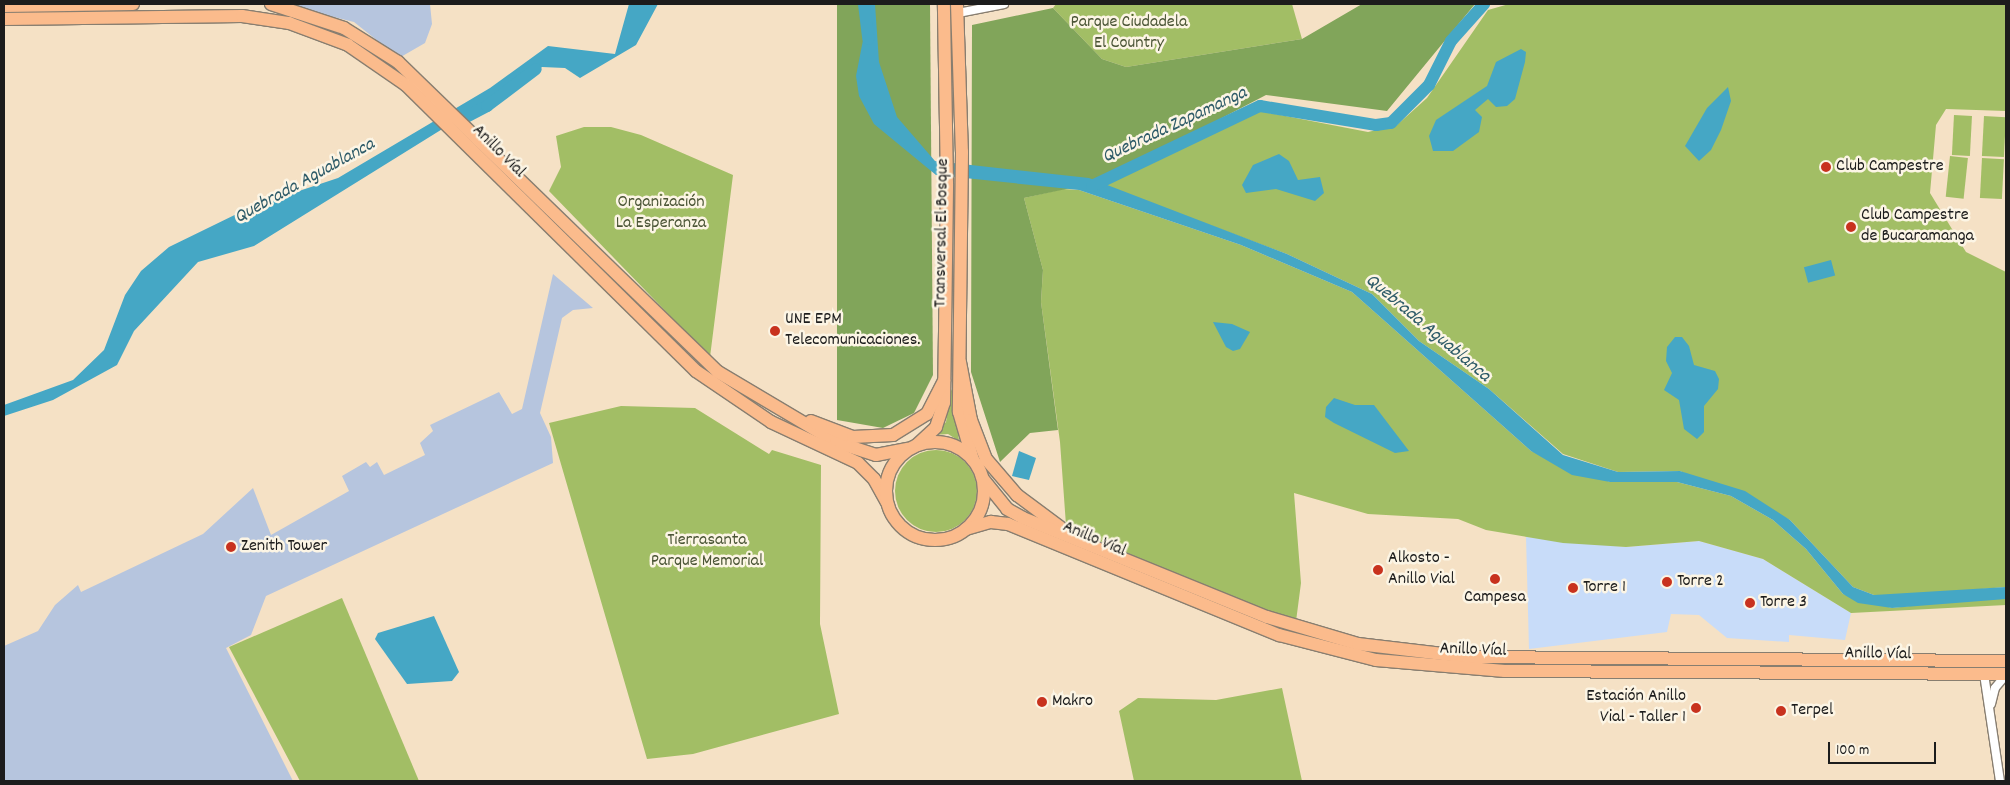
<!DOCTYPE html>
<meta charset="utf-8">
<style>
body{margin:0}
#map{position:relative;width:2010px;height:785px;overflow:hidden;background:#f5e1c5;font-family:Dekko,sans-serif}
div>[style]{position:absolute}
.built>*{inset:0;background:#c8dcf9}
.industrial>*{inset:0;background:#b6c5de}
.green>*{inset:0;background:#a2be65;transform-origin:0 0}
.round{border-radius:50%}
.forest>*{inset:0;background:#81a55a}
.water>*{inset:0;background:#45a7c5;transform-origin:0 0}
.river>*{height:12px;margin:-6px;padding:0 6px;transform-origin:6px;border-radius:6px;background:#45a7c5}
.roads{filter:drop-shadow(1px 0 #887e70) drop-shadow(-1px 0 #887e70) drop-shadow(0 1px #887e70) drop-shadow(0 -1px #887e70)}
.minor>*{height:8px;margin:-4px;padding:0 4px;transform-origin:4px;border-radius:4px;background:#fff}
.primary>*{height:12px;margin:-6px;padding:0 6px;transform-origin:6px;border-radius:6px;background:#fbbb8c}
.trunk>*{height:12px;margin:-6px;padding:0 6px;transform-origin:6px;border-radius:6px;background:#fbbb8c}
.trunk>.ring{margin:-6px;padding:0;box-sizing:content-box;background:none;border:12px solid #fbbb8c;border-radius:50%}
.dots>*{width:14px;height:14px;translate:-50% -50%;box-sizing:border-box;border:2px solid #fcf5e5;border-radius:50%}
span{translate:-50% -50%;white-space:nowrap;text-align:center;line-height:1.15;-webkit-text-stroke:5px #fcf5e5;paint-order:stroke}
.park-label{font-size:18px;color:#4b5536}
.street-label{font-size:18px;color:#1c1c1c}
.poi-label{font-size:18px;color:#1c1c1c}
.left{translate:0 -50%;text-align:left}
.right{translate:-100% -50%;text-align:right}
.water-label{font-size:19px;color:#2e5b68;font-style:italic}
.frame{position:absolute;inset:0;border:5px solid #1c1c1c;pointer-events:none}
.scale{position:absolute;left:1828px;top:742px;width:108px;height:22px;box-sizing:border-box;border:2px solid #1c1c1c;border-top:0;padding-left:6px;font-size:15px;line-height:18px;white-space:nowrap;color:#1c1c1c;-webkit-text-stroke:4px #fcf5e5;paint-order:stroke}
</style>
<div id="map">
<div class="built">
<div style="clip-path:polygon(1526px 537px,1626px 547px,1699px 541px,1763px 559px,1851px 613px,1845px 640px,1789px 635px,1789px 642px,1727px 638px,1699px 615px,1671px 614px,1667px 632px,1529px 649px)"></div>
</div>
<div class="industrial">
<div style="clip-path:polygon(281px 4px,430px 4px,432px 24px,425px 43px,399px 58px,354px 22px)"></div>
<div style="clip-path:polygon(553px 274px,593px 308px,573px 310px,562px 318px,540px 413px,551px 437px,553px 463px,266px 596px,251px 635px,226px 648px,293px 781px,4px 781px,4px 646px,38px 631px,55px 605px,78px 585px,81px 592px,203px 534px,253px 488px,271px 535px,349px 491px,342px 476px,366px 462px,370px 467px,377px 462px,384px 475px,425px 455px,420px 443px,433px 431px,430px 425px,499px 392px,512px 414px,522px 409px)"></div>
</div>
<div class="green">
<div style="clip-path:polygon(1056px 4px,1292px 4px,1302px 39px,1126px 67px,1102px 59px,1053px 8px)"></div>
<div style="clip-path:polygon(1509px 4px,2006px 4px,2006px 111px,1946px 109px,1936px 125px,1930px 193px,1966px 252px,2006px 272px,2006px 587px,1898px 596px,1874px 595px,1853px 587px,1790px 520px,1680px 471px,1618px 472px,1563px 454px,1489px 389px,1419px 341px,1372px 294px,1287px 254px,1100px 184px,1128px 167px,1259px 111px,1368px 132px,1397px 125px,1427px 98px,1488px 10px)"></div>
<div style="left:1954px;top:115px;width:18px;height:40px;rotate:3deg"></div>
<div style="left:1984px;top:116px;width:22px;height:40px;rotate:3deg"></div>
<div style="clip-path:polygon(584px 127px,611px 127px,641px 135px,733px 175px,710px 357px,549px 191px,561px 167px,556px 136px)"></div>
<div style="left:1950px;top:156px;width:18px;height:41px;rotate:6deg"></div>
<div style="left:1982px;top:158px;width:22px;height:40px;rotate:3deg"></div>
<div style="clip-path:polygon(1063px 189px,1079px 190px,1241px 245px,1352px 292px,1531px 451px,1610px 482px,1677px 482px,1731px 496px,1773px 520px,1806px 549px,1843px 594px,1892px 608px,1972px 599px,2006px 599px,2006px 605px,1851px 613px,1763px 559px,1699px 541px,1626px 547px,1563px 543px,1486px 530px,1458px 519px,1368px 514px,1294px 493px,1301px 583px,1295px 629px,1067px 539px,1060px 442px,1041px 302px,1043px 270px,1024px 198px)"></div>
<div style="clip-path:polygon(951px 389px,954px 395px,959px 441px,948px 434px,934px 435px,946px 422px)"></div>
<div style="clip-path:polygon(621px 406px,695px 408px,769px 454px,772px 450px,821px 465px,820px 624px,839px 714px,693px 754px,647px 759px,549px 423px)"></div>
<div class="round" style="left:895px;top:450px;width:82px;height:82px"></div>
<div style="clip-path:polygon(342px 598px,419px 781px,300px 781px,229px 647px)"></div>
<div style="clip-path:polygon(1282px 688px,1302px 781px,1134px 781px,1119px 711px,1138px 698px,1216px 700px)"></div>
</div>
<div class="forest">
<div style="clip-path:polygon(837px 4px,930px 4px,933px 375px,914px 413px,883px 428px,837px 420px)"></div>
<div style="clip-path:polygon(1362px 4px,1475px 4px,1387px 111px,1266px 95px,1099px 182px,1024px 198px,1043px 270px,1041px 302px,1058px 430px,1030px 433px,1000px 462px,971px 372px,972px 25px,1053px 8px,1102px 59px,1126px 67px,1302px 39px)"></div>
</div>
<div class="water">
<div style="clip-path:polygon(629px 4px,658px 4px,636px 45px,580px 78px,565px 68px,542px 67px,254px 246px,198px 262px,134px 331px,117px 365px,53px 400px,4px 416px,4px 405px,73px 380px,104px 350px,125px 295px,141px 271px,169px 247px,251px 207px,338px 178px,490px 88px,548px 46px,615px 54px)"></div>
<div style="clip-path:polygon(870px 4px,875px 4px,879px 62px,897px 117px,935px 161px,1089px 178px,1287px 254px,1372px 294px,1419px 341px,1489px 389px,1563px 455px,1618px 472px,1680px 471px,1745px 491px,1790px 520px,1853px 587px,1874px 595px,2006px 587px,2006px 599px,1892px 608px,1858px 603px,1843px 594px,1806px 549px,1773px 520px,1731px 496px,1677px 482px,1610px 482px,1572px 475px,1531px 451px,1352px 292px,1241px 245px,1079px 190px,936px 175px,874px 124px,859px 96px,856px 76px)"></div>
<div style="clip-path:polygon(1521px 49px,1526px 52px,1525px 62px,1515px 99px,1507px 106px,1496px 107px,1488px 99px,1475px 110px,1482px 117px,1479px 132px,1453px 151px,1433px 151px,1429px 136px,1436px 120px,1487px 86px,1496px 62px)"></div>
<div style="clip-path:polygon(1728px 87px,1731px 101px,1721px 130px,1711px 150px,1699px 161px,1685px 146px,1707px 108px)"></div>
<div style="clip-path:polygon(1279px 154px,1289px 161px,1298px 180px,1320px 177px,1324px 193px,1315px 201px,1276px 189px,1246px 193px,1242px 185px,1253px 165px)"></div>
<div style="left:1831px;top:260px;width:16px;height:28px;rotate:75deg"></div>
<div style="clip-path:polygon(1213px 322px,1232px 324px,1250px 332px,1240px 349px,1233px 351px,1226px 347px)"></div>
<div style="clip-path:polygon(1675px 337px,1682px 337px,1689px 346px,1694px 365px,1715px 371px,1719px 379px,1718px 389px,1704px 406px,1704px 432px,1697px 439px,1684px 429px,1679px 400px,1664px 390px,1672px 373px,1666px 361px,1667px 347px)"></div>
<div style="clip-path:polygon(1334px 398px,1355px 405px,1374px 405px,1409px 451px,1395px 453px,1334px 423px,1325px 417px,1326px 407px)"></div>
<div style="clip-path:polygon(1019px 451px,1036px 458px,1029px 480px,1012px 476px)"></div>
<div style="clip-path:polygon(434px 616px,459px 672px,452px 681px,407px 684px,375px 639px,378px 633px)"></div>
</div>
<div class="river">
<div style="left:864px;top:4px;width:35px;rotate:83deg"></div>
<div style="left:451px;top:125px;width:41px;rotate:-27.8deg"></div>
<div style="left:487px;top:106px;width:61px;rotate:-37.1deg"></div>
<div style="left:1092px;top:186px;width:186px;rotate:-25.5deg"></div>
<div style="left:1260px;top:106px;width:118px;rotate:9.3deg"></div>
<div style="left:1376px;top:125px;width:15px;rotate:-8deg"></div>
<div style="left:1391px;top:123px;width:54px;rotate:-45deg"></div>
<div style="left:1429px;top:85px;width:49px;rotate:-63.4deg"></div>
<div style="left:1451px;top:41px;width:50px;rotate:-48.3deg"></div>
</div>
<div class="roads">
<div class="minor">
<div style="left:958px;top:13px;width:47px;rotate:-11.1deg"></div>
<div style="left:1984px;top:674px;width:108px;rotate:81.5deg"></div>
<div style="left:1991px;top:704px;width:16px;rotate:-76deg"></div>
<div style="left:1995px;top:688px;width:17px;rotate:-50deg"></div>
</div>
<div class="primary">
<div style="left:957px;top:4px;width:148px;rotate:88.1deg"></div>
<div style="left:962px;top:152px;width:260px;rotate:90.7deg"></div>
<div style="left:959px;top:412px;width:50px;rotate:73.7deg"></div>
<div style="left:917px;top:445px;width:26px;rotate:-43deg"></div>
<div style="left:936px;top:427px;width:25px;rotate:-72deg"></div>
<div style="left:944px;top:403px;width:219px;rotate:-89.2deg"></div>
<div style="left:947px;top:184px;width:180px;rotate:-91deg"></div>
</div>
<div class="trunk">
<div style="left:271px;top:4px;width:77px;rotate:18.2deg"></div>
<div style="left:344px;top:28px;width:64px;rotate:32.2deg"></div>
<div style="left:398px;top:62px;width:446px;rotate:44.1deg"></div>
<div style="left:718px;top:372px;width:137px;rotate:30.7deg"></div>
<div style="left:836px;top:442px;width:42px;rotate:18deg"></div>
<div style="left:876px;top:455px;width:33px;rotate:-11deg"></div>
<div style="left:4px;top:6px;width:129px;rotate:-0.9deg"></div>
<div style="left:4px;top:19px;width:238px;rotate:-0.7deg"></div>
<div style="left:242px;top:16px;width:48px;rotate:8.5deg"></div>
<div style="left:289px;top:23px;width:63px;rotate:20.4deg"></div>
<div style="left:348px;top:45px;width:70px;rotate:34.6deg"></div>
<div style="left:406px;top:85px;width:407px;rotate:44.6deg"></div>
<div style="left:696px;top:371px;width:91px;rotate:34.2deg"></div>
<div style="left:771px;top:422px;width:96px;rotate:25.2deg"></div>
<div style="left:858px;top:463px;width:23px;rotate:45deg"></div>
<div style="left:874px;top:479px;width:26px;rotate:61deg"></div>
<div style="left:960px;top:362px;width:59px;rotate:79.3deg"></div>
<div style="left:971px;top:420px;width:42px;rotate:69deg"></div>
<div style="left:986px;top:459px;width:48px;rotate:49.3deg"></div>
<div style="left:1017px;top:495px;width:54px;rotate:36.7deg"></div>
<div style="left:811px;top:421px;width:45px;rotate:20.9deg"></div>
<div style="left:853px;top:437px;width:40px;rotate:-2.9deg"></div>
<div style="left:893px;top:435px;width:40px;rotate:-32deg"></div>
<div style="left:927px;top:414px;width:38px;rotate:-63deg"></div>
<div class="ring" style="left:886px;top:442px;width:86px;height:86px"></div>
<div style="left:983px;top:479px;width:38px;rotate:51deg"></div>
<div style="left:1007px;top:509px;width:18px;rotate:29deg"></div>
<div style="left:1023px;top:518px;width:263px;rotate:22.1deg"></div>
<div style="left:1267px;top:617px;width:95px;rotate:16.5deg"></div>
<div style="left:1358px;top:644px;width:111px;rotate:6.7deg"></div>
<div style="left:1468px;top:657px;width:538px;rotate:0.43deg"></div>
<div style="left:966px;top:529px;width:26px;rotate:-16deg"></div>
<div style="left:991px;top:522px;width:17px;rotate:7deg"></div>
<div style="left:1008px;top:524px;width:293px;rotate:22.3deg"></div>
<div style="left:1279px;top:635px;width:100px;rotate:14.5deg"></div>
<div style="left:1376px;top:660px;width:129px;rotate:4.9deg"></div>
<div style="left:1505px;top:671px;width:501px;rotate:0.34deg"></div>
</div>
</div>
<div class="dots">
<div style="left:1826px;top:167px;background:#c8321e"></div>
<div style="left:1851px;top:227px;background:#c8321e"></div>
<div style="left:775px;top:331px;background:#c8321e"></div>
<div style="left:231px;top:547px;background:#c8321e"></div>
<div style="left:1378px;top:570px;background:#c8321e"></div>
<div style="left:1495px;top:579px;background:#c8321e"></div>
<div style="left:1667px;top:582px;background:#c8321e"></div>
<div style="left:1573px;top:588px;background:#c8321e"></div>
<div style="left:1750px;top:603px;background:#c8321e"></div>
<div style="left:1042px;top:702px;background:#c8321e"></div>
<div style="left:1696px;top:708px;background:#c8321e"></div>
<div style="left:1781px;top:711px;background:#c8321e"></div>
</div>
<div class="park-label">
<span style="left:1129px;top:34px">Parque Ciudadela<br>El Country</span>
<span style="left:661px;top:214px">Organización<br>La Esperanza</span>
<span style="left:707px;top:552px">Tierrasanta<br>Parque Memorial</span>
</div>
<div class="street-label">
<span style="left:498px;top:152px;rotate:45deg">Anillo Víal</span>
<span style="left:943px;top:233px;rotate:-89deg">Transversal El Bosque</span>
<span style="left:1094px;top:540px;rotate:23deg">Anillo Víal</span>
<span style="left:1473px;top:651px;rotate:2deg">Anillo Víal</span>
<span style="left:1878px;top:655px;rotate:1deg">Anillo Víal</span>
</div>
<div class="poi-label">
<span class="left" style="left:1836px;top:167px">Club Campestre</span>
<span class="left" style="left:1861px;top:227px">Club Campestre<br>de Bucaramanga</span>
<span class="left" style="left:785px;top:331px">UNE EPM<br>Telecomunicaciones.</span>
<span class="left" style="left:241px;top:547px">Zenith Tower</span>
<span class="left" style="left:1388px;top:570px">Alkosto -<br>Anillo Vial</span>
<span class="left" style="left:1677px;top:582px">Torre 2</span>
<span class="left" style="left:1583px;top:588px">Torre 1</span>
<span style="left:1495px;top:598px">Campesa</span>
<span class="left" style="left:1760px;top:603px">Torre 3</span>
<span class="right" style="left:1686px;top:708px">Estación Anillo<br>Vial - Taller 1</span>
<span class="left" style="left:1052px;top:702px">Makro</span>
<span class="left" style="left:1791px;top:711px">Terpel</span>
</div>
<div class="water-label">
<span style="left:1175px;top:126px;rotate:-25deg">Quebrada Zapamanga</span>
<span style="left:305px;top:182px;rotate:-29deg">Quebrada Aguablanca</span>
<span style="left:1427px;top:329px;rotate:40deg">Quebrada Aguablanca</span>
</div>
<div class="frame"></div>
<div class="scale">100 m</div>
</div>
